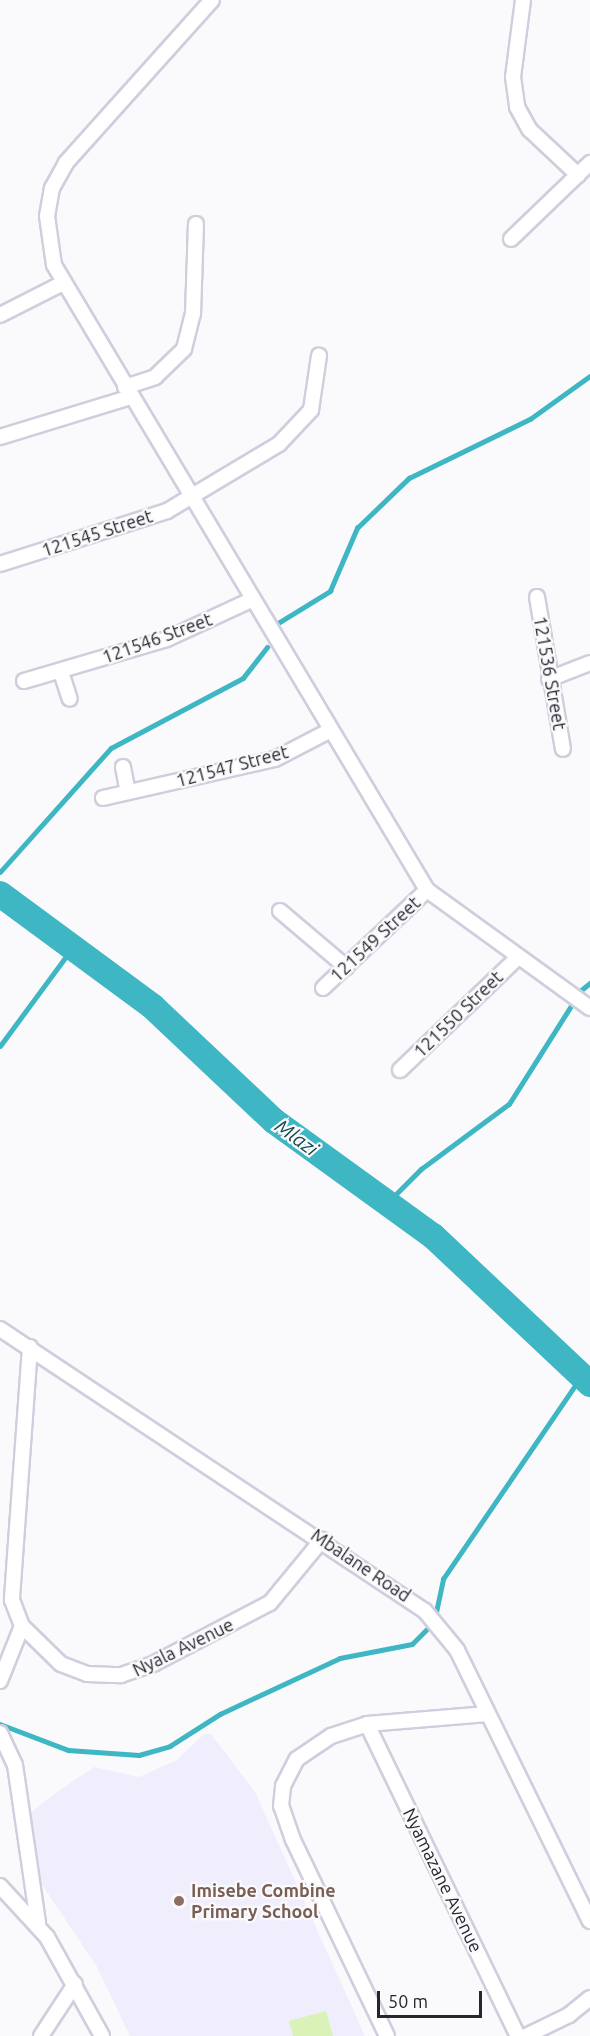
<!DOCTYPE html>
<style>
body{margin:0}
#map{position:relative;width:590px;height:2036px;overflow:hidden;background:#fafafd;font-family:Ubuntu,sans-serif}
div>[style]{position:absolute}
.built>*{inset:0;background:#f0eefc}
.green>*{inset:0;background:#daf2b8}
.stream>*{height:4.5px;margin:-2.25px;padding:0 2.25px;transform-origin:2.25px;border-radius:2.25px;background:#3fb6c3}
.river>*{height:26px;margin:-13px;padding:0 13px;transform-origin:13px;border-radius:13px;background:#3fb6c3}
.roads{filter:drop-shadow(2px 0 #d0cedd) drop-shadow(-2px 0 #d0cedd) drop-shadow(0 2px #d0cedd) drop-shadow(0 -2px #d0cedd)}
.minor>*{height:14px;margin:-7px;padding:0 7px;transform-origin:7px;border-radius:7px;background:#fff}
.dots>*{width:16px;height:16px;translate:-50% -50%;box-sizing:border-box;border:3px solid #fafafd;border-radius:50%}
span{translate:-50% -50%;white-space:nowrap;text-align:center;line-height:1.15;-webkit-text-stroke:4.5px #fafafd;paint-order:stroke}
.street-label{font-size:18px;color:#27262c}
.education-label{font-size:18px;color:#785e54;font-weight:700}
.left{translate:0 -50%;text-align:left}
.water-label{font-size:20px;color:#14484e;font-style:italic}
.scale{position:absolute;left:377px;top:1991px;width:105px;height:27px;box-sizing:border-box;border:3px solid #27262c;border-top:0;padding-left:8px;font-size:18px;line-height:21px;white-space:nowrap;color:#27262c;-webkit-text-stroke:4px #fafafd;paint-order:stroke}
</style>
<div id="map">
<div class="built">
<div style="clip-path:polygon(204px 1734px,211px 1734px,255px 1792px,365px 2036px,130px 2036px,97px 1967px,29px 1865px,24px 1818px,54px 1794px,94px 1767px,139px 1777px,177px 1760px)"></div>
</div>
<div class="green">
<div style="clip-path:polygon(326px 2011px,333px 2036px,293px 2036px,289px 2021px)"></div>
</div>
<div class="stream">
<div style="left:275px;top:625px;width:65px;rotate:-31.7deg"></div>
<div style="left:330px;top:591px;width:69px;rotate:-66.8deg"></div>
<div style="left:357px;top:528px;width:72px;rotate:-43.9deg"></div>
<div style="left:409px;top:478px;width:135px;rotate:-26deg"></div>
<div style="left:530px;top:419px;width:74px;rotate:-35.6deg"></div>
<div style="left:0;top:872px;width:166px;rotate:-48.2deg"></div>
<div style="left:111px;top:748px;width:149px;rotate:-27.9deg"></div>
<div style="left:243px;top:678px;width:39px;rotate:-52deg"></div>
<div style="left:580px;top:991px;width:13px;rotate:-39deg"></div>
<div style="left:0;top:1046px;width:123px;rotate:-53.6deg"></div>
<div style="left:387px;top:1203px;width:48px;rotate:-45deg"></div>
<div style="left:421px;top:1169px;width:109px;rotate:-36.5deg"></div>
<div style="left:509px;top:1104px;width:116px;rotate:-57.7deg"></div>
<div style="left:435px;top:1617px;width:39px;rotate:-78deg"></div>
<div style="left:443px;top:1579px;width:245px;rotate:-55.7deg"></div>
<div style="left:0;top:1724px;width:73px;rotate:20.9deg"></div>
<div style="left:68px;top:1750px;width:71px;rotate:4deg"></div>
<div style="left:139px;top:1755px;width:32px;rotate:-16deg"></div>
<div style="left:170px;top:1746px;width:59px;rotate:-32.6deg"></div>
<div style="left:220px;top:1714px;width:132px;rotate:-25deg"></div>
<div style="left:340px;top:1658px;width:73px;rotate:-11deg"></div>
<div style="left:412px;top:1644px;width:28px;rotate:-45deg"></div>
</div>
<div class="river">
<div style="left:0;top:894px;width:190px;rotate:36.4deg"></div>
<div style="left:153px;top:1007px;width:166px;rotate:43.3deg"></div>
<div style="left:274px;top:1121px;width:196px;rotate:35.9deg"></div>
<div style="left:433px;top:1236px;width:216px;rotate:43.3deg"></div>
</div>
<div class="roads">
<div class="minor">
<div style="left:212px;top:0;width:219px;rotate:131.9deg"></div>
<div style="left:66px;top:163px;width:29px;rotate:119deg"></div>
<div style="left:52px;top:188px;width:28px;rotate:100deg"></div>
<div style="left:47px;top:216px;width:49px;rotate:81.9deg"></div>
<div style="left:54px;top:265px;width:728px;rotate:59.17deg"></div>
<div style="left:427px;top:890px;width:201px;rotate:35.9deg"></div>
<div style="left:523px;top:0;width:78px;rotate:97.4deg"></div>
<div style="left:513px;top:77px;width:30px;rotate:82deg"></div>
<div style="left:517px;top:107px;width:26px;rotate:61deg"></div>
<div style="left:530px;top:130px;width:66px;rotate:43.2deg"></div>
<div style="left:511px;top:239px;width:110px;rotate:-43.9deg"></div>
<div style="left:0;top:315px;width:71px;rotate:-26.9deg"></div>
<div style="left:125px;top:387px;width:32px;rotate:-18deg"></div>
<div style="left:155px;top:377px;width:40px;rotate:-44deg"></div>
<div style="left:184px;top:349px;width:36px;rotate:-76deg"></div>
<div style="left:193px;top:314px;width:90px;rotate:-88.1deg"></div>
<div style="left:0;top:437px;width:137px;rotate:-17deg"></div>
<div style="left:0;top:564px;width:175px;rotate:-17.6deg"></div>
<div style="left:167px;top:511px;width:131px;rotate:-30.9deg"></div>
<div style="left:279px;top:444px;width:47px;rotate:-46.7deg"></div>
<div style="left:311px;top:410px;width:55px;rotate:-81.6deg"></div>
<div style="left:537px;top:597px;width:154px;rotate:80.3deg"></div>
<div style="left:61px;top:672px;width:28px;rotate:72deg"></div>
<div style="left:549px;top:679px;width:44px;rotate:-21.3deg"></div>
<div style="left:24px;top:681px;width:149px;rotate:-16.4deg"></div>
<div style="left:167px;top:639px;width:93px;rotate:-24.9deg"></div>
<div style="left:123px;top:767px;width:25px;rotate:79deg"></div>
<div style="left:103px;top:798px;width:176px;rotate:-12.8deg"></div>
<div style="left:275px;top:759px;width:63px;rotate:-27.4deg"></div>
<div style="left:280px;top:911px;width:87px;rotate:40.3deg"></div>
<div style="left:323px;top:988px;width:143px;rotate:-43.3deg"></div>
<div style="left:400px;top:1070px;width:162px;rotate:-43.7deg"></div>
<div style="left:0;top:1329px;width:510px;rotate:33.57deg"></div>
<div style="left:425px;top:1611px;width:50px;rotate:50.6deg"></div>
<div style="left:457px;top:1650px;width:302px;rotate:63.9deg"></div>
<div style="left:30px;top:1347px;width:254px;rotate:94.1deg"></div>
<div style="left:12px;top:1600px;width:28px;rotate:69deg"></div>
<div style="left:22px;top:1626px;width:54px;rotate:44.3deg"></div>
<div style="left:61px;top:1664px;width:28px;rotate:21deg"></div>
<div style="left:87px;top:1674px;width:34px;rotate:2deg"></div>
<div style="left:121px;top:1675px;width:36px;rotate:-19deg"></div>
<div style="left:155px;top:1663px;width:130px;rotate:-27.6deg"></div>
<div style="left:270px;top:1603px;width:82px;rotate:-50.5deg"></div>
<div style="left:0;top:1681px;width:59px;rotate:-68.2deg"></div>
<div style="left:367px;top:1724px;width:347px;rotate:64.2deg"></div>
<div style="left:0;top:1733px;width:35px;rotate:65deg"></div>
<div style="left:15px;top:1765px;width:160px;rotate:81.7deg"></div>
<div style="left:0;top:1886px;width:69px;rotate:47.3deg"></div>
<div style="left:47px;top:1937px;width:113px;rotate:60.9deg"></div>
<div style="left:41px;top:2036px;width:62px;rotate:-56.8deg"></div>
<div style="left:387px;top:2036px;width:217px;rotate:-115.6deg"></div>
<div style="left:293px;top:1840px;width:36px;rotate:-109deg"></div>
<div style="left:281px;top:1806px;width:20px;rotate:-84deg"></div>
<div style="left:283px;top:1786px;width:30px;rotate:-63deg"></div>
<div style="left:297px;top:1759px;width:41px;rotate:-34.1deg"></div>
<div style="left:331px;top:1736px;width:38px;rotate:-18deg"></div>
<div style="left:367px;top:1724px;width:121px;rotate:-4.7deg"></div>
<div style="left:526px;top:2036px;width:48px;rotate:-26deg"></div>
<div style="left:569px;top:2015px;width:27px;rotate:-39deg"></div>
</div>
</div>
<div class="dots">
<div style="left:179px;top:1901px;background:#8d6e63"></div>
</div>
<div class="street-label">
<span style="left:97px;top:533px;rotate:-18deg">121545 Street</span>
<span style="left:157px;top:638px;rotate:-20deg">121546 Street</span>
<span style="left:550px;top:673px;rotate:80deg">121536 Street</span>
<span style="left:232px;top:766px;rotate:-15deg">121547 Street</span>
<span style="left:375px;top:939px;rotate:-43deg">121549 Street</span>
<span style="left:458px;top:1014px;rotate:-44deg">121550 Street</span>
<span style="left:361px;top:1565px;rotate:34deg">Mbalane Road</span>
<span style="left:183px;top:1647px;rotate:-26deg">Nyala Avenue</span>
<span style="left:443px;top:1880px;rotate:64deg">Nyamazane Avenue</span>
</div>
<div class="education-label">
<span class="left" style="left:191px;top:1901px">Imisebe Combine<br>Primary School</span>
</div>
<div class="water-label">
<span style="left:297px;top:1137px;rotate:36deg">Mlazi</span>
</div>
<div class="scale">50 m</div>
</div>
